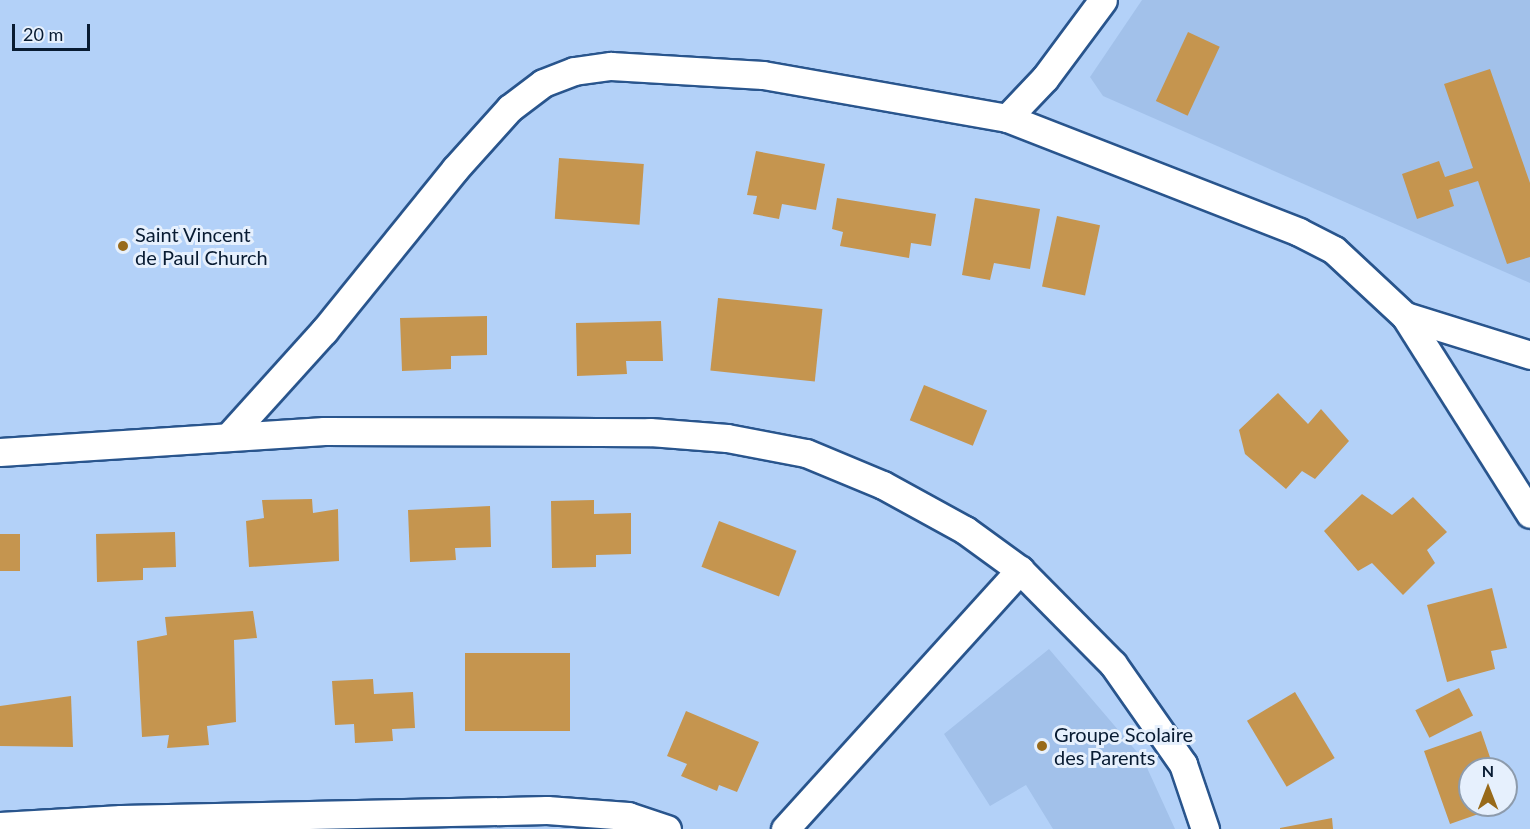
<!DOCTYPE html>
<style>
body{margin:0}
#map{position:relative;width:1530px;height:829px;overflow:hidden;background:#b3d1f8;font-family:Lato,sans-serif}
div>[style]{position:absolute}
.built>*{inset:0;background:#a2c1ea}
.building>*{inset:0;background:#c5954f;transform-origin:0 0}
.roads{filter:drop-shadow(2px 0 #29558d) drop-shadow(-2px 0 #29558d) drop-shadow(0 2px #29558d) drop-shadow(0 -2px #29558d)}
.minor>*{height:27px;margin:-13.5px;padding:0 13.5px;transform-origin:13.5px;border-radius:13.5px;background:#fff}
.dots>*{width:16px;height:16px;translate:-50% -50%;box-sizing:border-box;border:3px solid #e6f0fd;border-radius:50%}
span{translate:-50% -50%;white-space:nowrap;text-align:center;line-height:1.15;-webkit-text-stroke:6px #e6f0fd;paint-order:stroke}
.poi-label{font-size:20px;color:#081b32}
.left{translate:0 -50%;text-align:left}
.north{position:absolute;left:1458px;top:757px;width:60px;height:60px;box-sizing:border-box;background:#e6f0fd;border:2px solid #8d9bac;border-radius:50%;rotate:0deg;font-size:16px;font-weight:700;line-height:24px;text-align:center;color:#081b32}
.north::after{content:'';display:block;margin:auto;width:21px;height:27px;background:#986a1a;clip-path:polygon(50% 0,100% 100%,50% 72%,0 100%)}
.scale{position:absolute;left:12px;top:24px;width:78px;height:27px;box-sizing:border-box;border:3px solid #081b32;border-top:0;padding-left:8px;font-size:18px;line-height:21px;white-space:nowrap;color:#081b32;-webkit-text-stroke:4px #e6f0fd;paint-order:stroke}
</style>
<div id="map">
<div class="built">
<div style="clip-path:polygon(1142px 0,1530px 0,1530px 283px,1103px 96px,1090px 77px)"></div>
<div style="clip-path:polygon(1049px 649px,1143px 759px,1175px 829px,1053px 829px,1026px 785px,990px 806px,944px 734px)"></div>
</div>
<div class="building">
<div style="left:1188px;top:32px;width:35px;height:76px;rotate:25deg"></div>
<div style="clip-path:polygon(1490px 69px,1530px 183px,1530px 257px,1507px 264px,1478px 181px,1449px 190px,1454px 206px,1417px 219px,1402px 174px,1439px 161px,1445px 177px,1473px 168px,1444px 84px)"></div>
<div style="clip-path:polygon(756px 151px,825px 164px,816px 210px,782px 204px,779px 219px,753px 214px,757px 196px,747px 195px)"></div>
<div style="left:559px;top:158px;width:85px;height:61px;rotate:4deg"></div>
<div style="clip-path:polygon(837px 198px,936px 214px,931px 246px,911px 243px,909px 258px,840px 246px,843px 232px,832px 229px)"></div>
<div style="clip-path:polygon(975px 198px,1040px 209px,1030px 269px,994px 263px,990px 280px,962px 275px)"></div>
<div style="left:1057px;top:216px;width:44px;height:72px;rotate:12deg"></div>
<div style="left:718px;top:298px;width:105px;height:73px;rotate:6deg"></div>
<div style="clip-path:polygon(487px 316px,487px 355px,451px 356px,451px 369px,402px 371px,400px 318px)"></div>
<div style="clip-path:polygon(661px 321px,663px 361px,626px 361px,627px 374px,577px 376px,576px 323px)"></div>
<div style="left:924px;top:385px;width:68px;height:38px;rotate:22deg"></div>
<div style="clip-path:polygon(1278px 393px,1308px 424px,1321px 409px,1349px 441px,1315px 479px,1302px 471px,1286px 489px,1245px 454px,1239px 430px)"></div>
<div style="clip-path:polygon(1362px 494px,1392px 515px,1413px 497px,1447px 532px,1427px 550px,1435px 563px,1403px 595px,1372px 563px,1358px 571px,1324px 531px)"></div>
<div style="clip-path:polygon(312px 499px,313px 513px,338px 509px,339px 561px,249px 567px,246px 521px,264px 518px,262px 500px)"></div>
<div style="clip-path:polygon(594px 500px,594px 514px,631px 513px,631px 554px,596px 555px,596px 567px,552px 568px,551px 501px)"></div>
<div style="clip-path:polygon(490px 506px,491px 547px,455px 548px,456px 560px,410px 562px,408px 510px)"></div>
<div style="left:719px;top:521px;width:83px;height:49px;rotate:21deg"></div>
<div style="clip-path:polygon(175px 532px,176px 567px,143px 568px,143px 580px,97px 582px,96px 534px)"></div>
<div style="left:20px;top:534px;width:37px;height:20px;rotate:90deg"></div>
<div style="clip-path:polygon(1492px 588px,1507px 648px,1491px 651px,1495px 669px,1447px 682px,1427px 605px)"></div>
<div style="clip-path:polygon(253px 611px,257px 638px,234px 640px,236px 722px,207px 726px,209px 745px,167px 748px,169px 735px,142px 737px,137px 641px,167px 635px,165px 617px)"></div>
<div style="left:465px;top:653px;width:105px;height:78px"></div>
<div style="clip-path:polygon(373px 679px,374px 694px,413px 692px,415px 728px,392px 729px,393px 741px,355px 743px,354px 724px,335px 725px,332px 681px)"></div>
<div style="left:1459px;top:688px;width:31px;height:49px;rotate:63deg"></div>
<div style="left:1295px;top:692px;width:77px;height:56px;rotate:59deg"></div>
<div style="clip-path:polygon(71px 696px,73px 747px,0 746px,0 706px)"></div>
<div style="clip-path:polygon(686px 711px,759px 742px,737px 792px,719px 785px,717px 791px,681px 776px,687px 764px,667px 756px)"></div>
<div style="clip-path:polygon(1481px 731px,1494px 769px,1470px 769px,1470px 805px,1504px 805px,1450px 824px,1424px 751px)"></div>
<div style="clip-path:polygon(1332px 818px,1333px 829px,1280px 829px,1280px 828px)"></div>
</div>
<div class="roads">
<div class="minor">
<div style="left:1007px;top:118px;width:55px;rotate:-46.5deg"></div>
<div style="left:1045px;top:78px;width:97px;rotate:-53.4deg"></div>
<div style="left:1405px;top:316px;width:234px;rotate:57.7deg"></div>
<div style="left:229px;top:436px;width:142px;rotate:-47.9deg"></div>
<div style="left:324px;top:331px;width:208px;rotate:-51deg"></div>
<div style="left:455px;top:169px;width:82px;rotate:-48deg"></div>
<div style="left:510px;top:108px;width:41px;rotate:-37.1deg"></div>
<div style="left:543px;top:83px;width:33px;rotate:-21deg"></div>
<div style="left:574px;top:71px;width:37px;rotate:-8deg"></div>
<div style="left:611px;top:66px;width:152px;rotate:3.4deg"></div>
<div style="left:763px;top:75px;width:248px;rotate:10deg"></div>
<div style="left:1007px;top:118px;width:313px;rotate:21.3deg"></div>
<div style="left:1299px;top:232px;width:39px;rotate:27deg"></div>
<div style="left:1334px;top:250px;width:97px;rotate:42.9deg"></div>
<div style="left:1405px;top:316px;width:131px;rotate:17.3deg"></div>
<div style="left:0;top:452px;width:325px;rotate:-3.7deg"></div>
<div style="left:324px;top:431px;width:326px;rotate:0.2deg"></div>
<div style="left:650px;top:432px;width:77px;rotate:4.5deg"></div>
<div style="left:727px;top:438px;width:80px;rotate:10.8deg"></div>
<div style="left:806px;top:453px;width:83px;rotate:22.6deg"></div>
<div style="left:883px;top:485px;width:94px;rotate:28.8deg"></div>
<div style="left:965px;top:530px;width:68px;rotate:36deg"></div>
<div style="left:1020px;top:570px;width:132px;rotate:45.3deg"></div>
<div style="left:1113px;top:664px;width:122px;rotate:55deg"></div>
<div style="left:1183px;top:764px;width:69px;rotate:71.3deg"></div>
<div style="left:0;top:826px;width:121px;rotate:-3.3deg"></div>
<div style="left:121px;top:819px;width:426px;rotate:-1.2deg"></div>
<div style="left:547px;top:810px;width:81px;rotate:4.2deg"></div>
<div style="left:628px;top:816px;width:41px;rotate:18.4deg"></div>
<div style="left:785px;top:829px;width:350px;rotate:-47.8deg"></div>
</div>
</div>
<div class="dots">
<div style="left:123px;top:246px;background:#986a1a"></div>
<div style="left:1042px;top:746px;background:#986a1a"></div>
</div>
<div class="poi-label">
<span class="left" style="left:135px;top:246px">Saint Vincent<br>de Paul Church</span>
<span class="left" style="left:1054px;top:746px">Groupe Scolaire<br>des Parents</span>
</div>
<div class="north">N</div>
<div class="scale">20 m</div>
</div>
